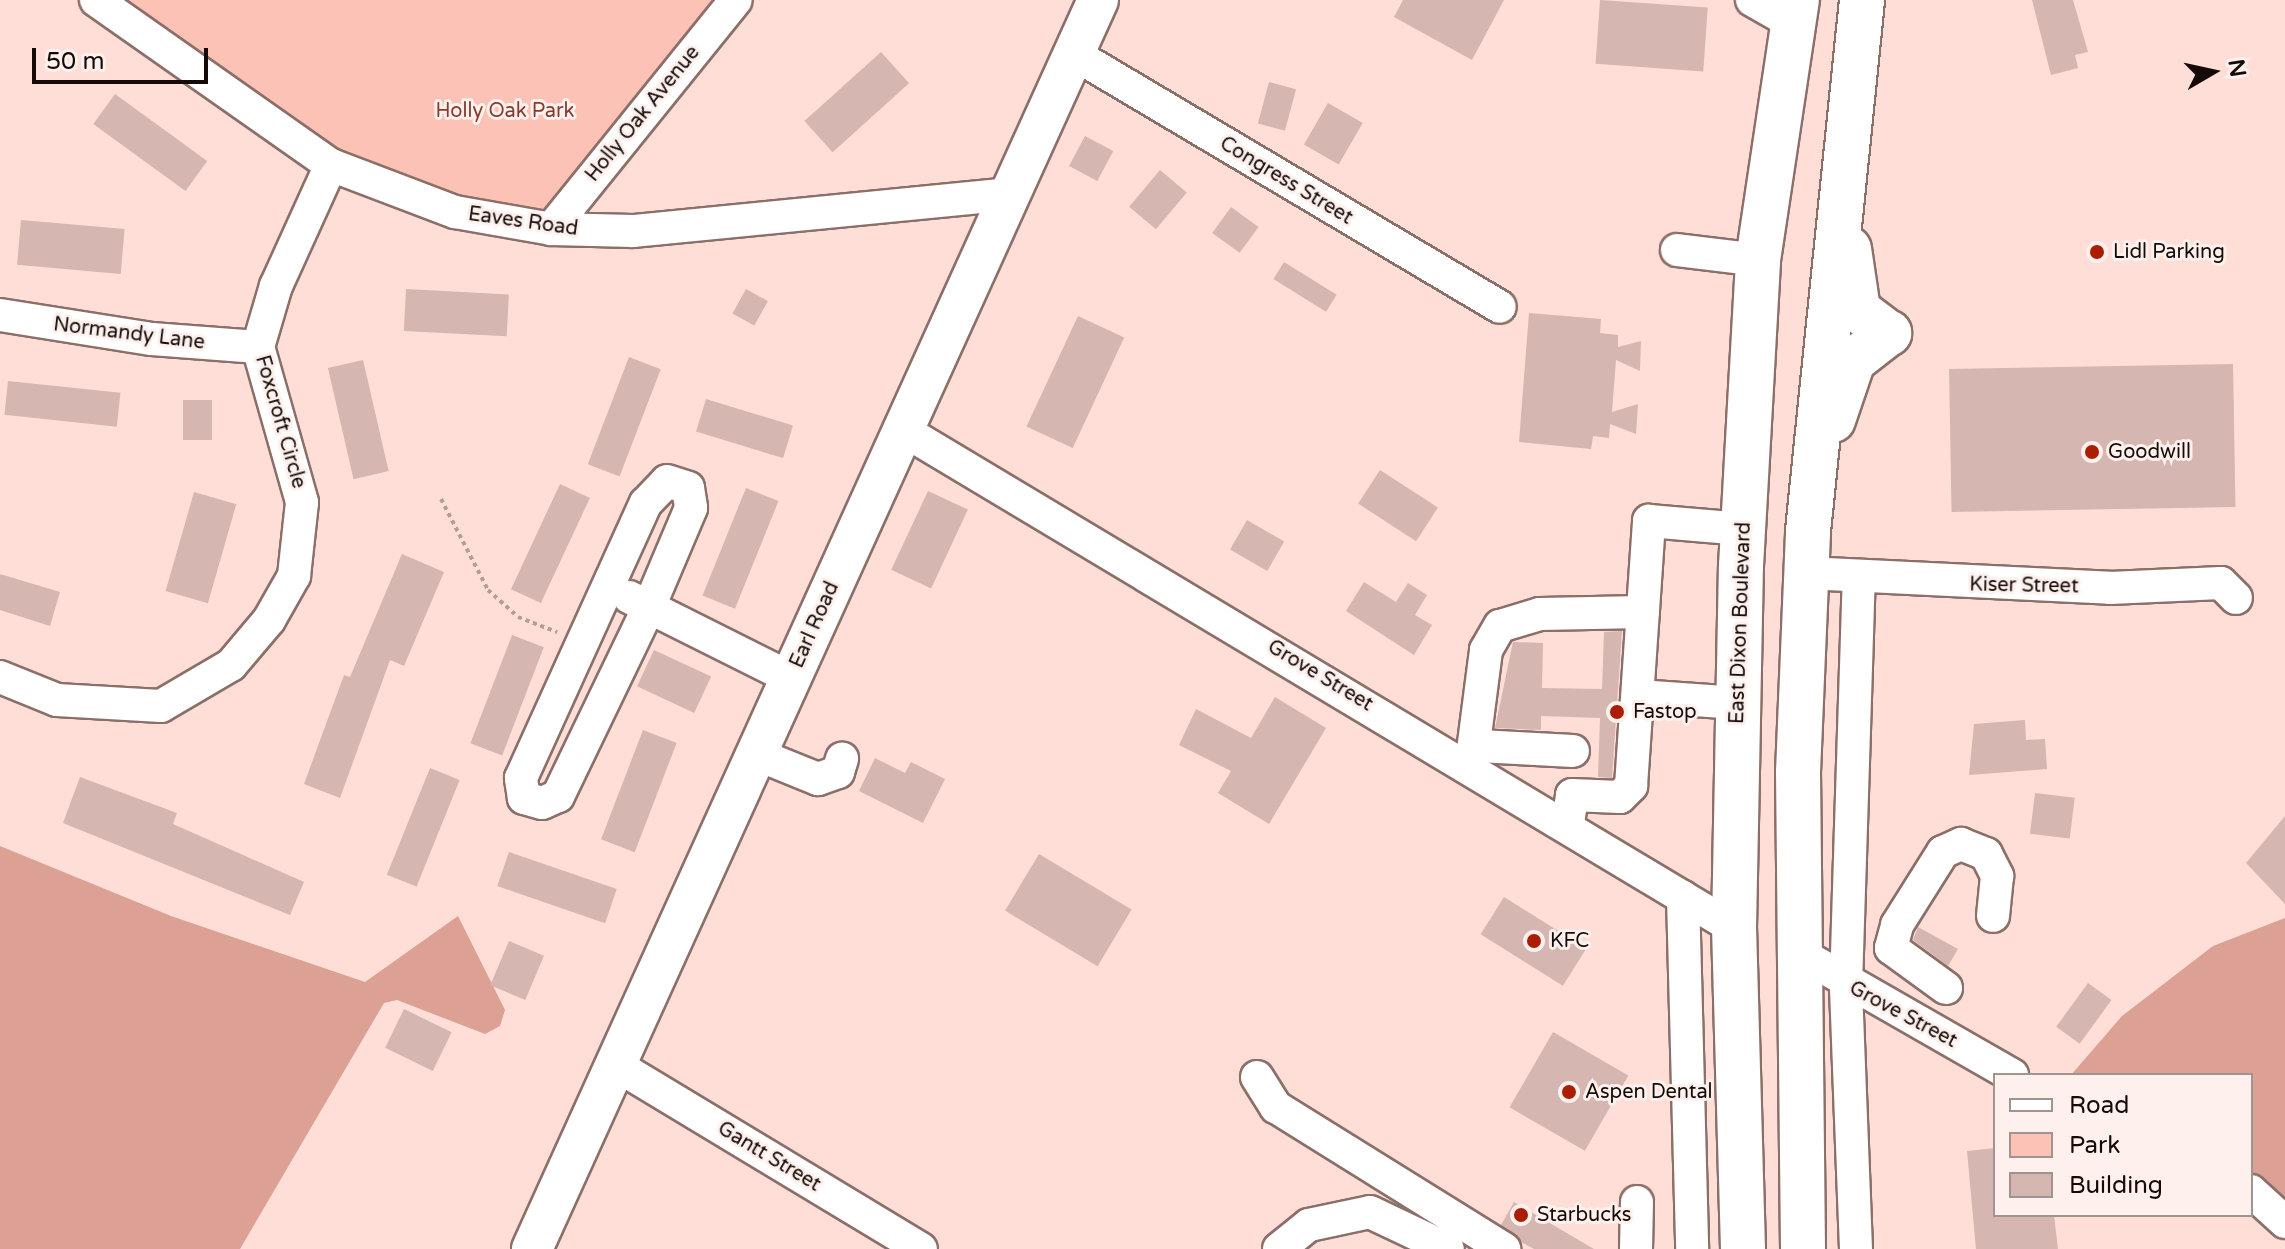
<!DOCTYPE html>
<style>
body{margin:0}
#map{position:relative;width:2285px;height:1249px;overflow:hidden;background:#feded7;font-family:"Varela Round",sans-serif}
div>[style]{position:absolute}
.green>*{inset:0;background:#fdc2b6}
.forest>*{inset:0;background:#dca094}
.building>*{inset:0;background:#d5b6b0;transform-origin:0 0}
.path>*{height:4px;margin-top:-2px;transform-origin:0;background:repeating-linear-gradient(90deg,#b59c96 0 4px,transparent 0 8px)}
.roads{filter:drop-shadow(2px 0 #8b6f69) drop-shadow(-2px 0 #8b6f69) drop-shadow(0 2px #8b6f69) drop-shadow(0 -2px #8b6f69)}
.minor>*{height:32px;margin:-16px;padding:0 16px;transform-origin:16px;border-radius:16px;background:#fff}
.major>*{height:40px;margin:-20px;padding:0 20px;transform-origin:20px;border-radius:20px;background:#fff}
.highway>*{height:44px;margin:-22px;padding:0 22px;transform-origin:22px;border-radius:22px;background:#fff}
.dots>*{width:22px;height:22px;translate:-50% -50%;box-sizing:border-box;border:4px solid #fdf0ed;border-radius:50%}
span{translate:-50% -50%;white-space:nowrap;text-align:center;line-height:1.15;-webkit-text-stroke:6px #fdf0ed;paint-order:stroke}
.park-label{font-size:20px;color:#863c2f}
.street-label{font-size:20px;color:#140a08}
.poi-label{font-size:20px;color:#140a08}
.left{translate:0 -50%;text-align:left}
.legend{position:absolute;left:1993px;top:1073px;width:260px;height:144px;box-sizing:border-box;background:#fdf0ed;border:2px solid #a09491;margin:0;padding:10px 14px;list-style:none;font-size:24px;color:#140a08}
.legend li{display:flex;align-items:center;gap:16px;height:40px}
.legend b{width:40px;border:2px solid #a09491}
.north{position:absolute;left:2173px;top:32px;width:80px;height:80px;-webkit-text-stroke:6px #fdf0ed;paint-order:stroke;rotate:81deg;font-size:22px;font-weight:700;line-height:32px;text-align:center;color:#140a08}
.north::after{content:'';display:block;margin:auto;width:28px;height:36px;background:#140a08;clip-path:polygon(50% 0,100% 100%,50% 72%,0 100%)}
.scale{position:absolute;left:32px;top:48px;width:176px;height:36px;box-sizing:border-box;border:4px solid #140a08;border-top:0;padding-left:10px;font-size:24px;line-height:28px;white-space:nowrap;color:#140a08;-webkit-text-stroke:6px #fdf0ed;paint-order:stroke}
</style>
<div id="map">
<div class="green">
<div style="clip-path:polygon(96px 0,736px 0,551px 229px,394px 193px)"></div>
</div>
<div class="forest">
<div style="clip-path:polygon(0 846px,171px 916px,365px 982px,458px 916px,505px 1010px,500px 1026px,485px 1034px,397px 1000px,384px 1003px,240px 1249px,0 1249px)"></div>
<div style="clip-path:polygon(2285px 918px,2285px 1222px,2251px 1191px,2251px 1075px,2071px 1075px,2122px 1016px,2213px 946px)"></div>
</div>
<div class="building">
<div style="clip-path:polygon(1403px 0,1504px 0,1472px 60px,1394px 17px)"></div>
<div style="left:1600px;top:0;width:108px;height:64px;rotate:4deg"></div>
<div style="clip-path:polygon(2032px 0,2073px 0,2088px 52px,2075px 55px,2078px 68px,2051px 75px)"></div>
<div style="left:881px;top:52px;width:42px;height:103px;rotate:48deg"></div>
<div style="left:1269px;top:82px;width:28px;height:43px;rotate:15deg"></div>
<div style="left:115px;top:94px;width:114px;height:37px;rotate:36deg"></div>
<div style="left:1328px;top:103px;width:40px;height:48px;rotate:30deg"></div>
<div style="left:1085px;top:136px;width:32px;height:34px;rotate:28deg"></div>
<div style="left:1160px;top:170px;width:35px;height:48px;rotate:40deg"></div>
<div style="left:1231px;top:207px;width:34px;height:32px;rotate:36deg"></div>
<div style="left:21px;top:220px;width:104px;height:45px;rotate:5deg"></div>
<div style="left:1284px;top:262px;width:62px;height:20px;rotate:32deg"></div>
<div style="left:406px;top:289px;width:103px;height:42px;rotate:3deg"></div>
<div style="left:746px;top:289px;width:25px;height:28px;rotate:29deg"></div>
<div style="clip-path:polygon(1529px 313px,1601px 319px,1600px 333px,1618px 335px,1618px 347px,1641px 341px,1640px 371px,1616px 360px,1612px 412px,1638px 404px,1636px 434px,1610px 424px,1609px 438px,1593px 436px,1591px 449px,1519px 442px)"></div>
<div style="left:1078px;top:316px;width:51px;height:122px;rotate:25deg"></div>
<div style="left:629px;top:357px;width:34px;height:115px;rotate:21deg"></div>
<div style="left:363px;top:360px;width:114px;height:36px;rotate:77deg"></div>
<div style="left:2233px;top:364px;width:143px;height:284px;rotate:89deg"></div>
<div style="left:8px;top:381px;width:113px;height:34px;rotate:6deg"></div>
<div style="left:706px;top:399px;width:91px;height:34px;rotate:17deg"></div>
<div style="left:183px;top:400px;width:29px;height:40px"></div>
<div style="left:1380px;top:470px;width:69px;height:40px;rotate:33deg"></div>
<div style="left:560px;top:484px;width:33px;height:116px;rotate:25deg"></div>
<div style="left:746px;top:488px;width:35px;height:116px;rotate:22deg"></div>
<div style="left:928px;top:491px;width:44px;height:87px;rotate:25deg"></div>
<div style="left:194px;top:492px;width:44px;height:103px;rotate:16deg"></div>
<div style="left:1247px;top:520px;width:43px;height:34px;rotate:30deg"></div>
<div style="clip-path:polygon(402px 554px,444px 572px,404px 666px,390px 660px,340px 798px,304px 784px,344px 675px,350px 677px)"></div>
<div style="clip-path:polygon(0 574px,60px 592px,50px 626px,0 610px)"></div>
<div style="clip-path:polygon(1364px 582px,1396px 602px,1408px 583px,1427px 595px,1415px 615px,1432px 625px,1414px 655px,1346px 611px)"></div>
<div style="clip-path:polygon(1622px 631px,1612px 778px,1598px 777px,1600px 718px,1541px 716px,1541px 730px,1495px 728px,1513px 642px,1543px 643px,1542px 688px,1602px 689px,1604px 632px)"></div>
<div style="left:512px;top:635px;width:34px;height:116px;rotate:21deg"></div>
<div style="left:654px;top:650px;width:63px;height:40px;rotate:25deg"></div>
<div style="clip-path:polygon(1275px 697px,1326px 728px,1269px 824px,1218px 793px,1231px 771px,1179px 745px,1196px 709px,1251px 738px)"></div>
<div style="clip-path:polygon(2025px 720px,2026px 740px,2045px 739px,2047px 769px,1969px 775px,1974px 724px)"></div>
<div style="left:643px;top:730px;width:36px;height:117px;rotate:21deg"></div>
<div style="clip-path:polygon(875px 758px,905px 773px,911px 762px,945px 779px,923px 823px,859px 791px)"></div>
<div style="left:430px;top:768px;width:32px;height:115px;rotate:22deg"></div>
<div style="clip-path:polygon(80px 777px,177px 813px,173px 824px,304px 882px,290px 915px,63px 823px)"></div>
<div style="left:2035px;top:793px;width:40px;height:41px;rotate:7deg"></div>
<div style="clip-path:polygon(2285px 816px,2285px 904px,2246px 863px)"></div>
<div style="left:509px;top:852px;width:114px;height:36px;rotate:19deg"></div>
<div style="left:1039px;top:854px;width:108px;height:66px;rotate:31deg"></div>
<div style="left:1504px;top:897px;width:97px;height:44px;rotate:32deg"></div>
<div style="clip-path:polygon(1918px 927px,1958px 949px,1948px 966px,1913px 940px)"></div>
<div style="left:509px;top:941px;width:38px;height:48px;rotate:23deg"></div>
<div style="left:2088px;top:983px;width:29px;height:54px;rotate:36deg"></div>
<div style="left:404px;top:1009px;width:53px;height:43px;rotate:26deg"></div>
<div style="left:1553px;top:1032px;width:87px;height:87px;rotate:30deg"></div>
<div style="clip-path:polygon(1995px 1148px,1995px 1215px,2054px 1215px,2058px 1249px,1976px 1249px,1967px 1151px)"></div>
<div style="clip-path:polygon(1514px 1202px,1594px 1249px,1534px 1249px,1521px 1242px,1501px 1225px)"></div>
</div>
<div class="path">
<div style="left:441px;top:499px;width:102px;rotate:62.7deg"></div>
<div style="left:488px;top:590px;width:40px;rotate:42deg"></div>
<div style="left:518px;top:617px;width:42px;rotate:21deg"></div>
</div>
<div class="roads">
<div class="minor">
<div style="left:96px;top:0;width:287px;rotate:35.1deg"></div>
<div style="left:331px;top:165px;width:133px;rotate:20.8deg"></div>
<div style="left:455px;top:212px;width:97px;rotate:10deg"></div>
<div style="left:551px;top:229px;width:82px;rotate:1.4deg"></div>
<div style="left:633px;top:231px;width:379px;rotate:-5.6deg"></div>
<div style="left:1752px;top:0;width:48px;rotate:29.7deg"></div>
<div style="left:1074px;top:54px;width:495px;rotate:30.7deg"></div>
<div style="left:551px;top:229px;width:294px;rotate:-51.1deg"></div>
<div style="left:1677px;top:250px;width:82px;rotate:7deg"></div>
<div style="left:0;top:315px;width:154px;rotate:9deg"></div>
<div style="left:152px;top:339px;width:106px;rotate:4.3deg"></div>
<div style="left:903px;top:430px;width:969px;rotate:30.93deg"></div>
<div style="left:667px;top:481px;width:22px;rotate:18deg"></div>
<div style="left:688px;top:488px;width:20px;rotate:81deg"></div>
<div style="left:691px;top:508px;width:108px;rotate:113deg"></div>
<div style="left:649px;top:607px;width:210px;rotate:115.7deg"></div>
<div style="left:558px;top:796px;width:17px;rotate:156deg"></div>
<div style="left:542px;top:803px;width:19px;rotate:-164deg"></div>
<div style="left:524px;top:798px;width:20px;rotate:-99deg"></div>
<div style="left:521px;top:778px;width:302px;rotate:-65.6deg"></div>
<div style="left:646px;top:503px;width:30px;rotate:-46deg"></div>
<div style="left:1806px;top:573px;width:304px;rotate:2.8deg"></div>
<div style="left:2110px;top:588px;width:111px;rotate:-2.6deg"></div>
<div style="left:2221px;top:583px;width:21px;rotate:45deg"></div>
<div style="left:629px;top:597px;width:181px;rotate:26.6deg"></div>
<div style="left:0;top:677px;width:61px;rotate:22deg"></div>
<div style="left:57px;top:700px;width:104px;rotate:3.3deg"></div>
<div style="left:161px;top:706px;width:81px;rotate:-30.4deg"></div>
<div style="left:231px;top:665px;width:59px;rotate:-49.8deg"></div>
<div style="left:269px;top:620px;width:51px;rotate:-60.4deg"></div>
<div style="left:294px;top:576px;width:74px;rotate:-83.8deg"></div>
<div style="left:302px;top:502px;width:161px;rotate:-105.8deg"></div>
<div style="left:258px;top:347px;width:64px;rotate:-73.6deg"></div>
<div style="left:276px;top:286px;width:133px;rotate:-65.6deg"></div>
<div style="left:1638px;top:696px;width:100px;rotate:4deg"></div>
<div style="left:1479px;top:746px;width:94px;rotate:3deg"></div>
<div style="left:756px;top:754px;width:67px;rotate:22deg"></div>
<div style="left:818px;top:779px;width:21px;rotate:-19deg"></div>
<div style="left:838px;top:772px;width:14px;rotate:-73deg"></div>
<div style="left:1471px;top:766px;width:117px;rotate:-82.6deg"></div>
<div style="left:1486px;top:650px;width:28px;rotate:-60deg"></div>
<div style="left:1500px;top:626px;width:42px;rotate:-16.7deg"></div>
<div style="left:1540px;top:614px;width:103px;rotate:-1.1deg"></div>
<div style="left:1568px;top:824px;width:29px;rotate:-82deg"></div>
<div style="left:1572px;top:795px;width:48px;rotate:2.4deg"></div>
<div style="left:1620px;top:797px;width:16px;rotate:-45deg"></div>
<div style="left:1631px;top:786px;width:266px;rotate:-86.1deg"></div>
<div style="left:1649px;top:521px;width:94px;rotate:4.9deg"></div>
<div style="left:1683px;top:897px;width:352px;rotate:88.5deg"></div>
<div style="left:1797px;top:952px;width:248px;rotate:29.8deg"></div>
<div style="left:1946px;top:988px;width:68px;rotate:-144deg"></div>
<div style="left:1891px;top:948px;width:24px;rotate:-75deg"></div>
<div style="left:1897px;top:925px;width:86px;rotate:-57.8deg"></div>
<div style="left:1943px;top:852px;width:20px;rotate:-24deg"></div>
<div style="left:1961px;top:844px;width:27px;rotate:22deg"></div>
<div style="left:1986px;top:854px;width:25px;rotate:63deg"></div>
<div style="left:1997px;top:876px;width:40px;rotate:95.7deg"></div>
<div style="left:616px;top:1065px;width:356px;rotate:31.1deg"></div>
<div style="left:1257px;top:1077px;width:36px;rotate:58deg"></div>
<div style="left:1276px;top:1107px;width:269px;rotate:31.9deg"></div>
<div style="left:2251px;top:1191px;width:46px;rotate:42.4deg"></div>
<div style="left:1279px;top:1249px;width:38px;rotate:-39deg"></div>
<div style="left:1309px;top:1225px;width:62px;rotate:-12deg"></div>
<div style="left:1370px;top:1212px;width:86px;rotate:25.4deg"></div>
<div style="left:1636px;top:1249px;width:47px;rotate:-88.8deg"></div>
<div style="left:1856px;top:1249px;width:264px;rotate:-92.2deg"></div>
<div style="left:1846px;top:985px;width:408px;rotate:-88.2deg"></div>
</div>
<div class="major">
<div style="left:532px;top:1249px;width:1371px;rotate:-65.62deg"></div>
</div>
<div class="highway">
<div style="left:1849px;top:249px;width:62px;rotate:81.6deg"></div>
<div style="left:1858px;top:310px;width:39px;rotate:37deg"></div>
<div style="left:1833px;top:420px;width:62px;rotate:-71.3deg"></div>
<div style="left:1853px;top:361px;width:46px;rotate:-37.9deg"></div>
<div style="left:1743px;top:1249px;width:321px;rotate:-91.6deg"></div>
<div style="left:1734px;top:928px;width:362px;rotate:-88.9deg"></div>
<div style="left:1741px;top:566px;width:306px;rotate:-86.8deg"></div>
<div style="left:1758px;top:260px;width:263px;rotate:-81.5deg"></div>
<div style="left:1803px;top:1249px;width:477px;rotate:-90.6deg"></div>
<div style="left:1798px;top:772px;width:241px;rotate:-87.6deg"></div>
<div style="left:1808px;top:531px;width:534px;rotate:-84.19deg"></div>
</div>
</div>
<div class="dots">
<div style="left:2097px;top:252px;background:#ac1d06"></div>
<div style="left:2092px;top:452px;background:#ac1d06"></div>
<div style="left:1617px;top:712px;background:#ac1d06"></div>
<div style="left:1534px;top:941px;background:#ac1d06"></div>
<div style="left:1569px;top:1092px;background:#ac1d06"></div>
<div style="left:1521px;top:1215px;background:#ac1d06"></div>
</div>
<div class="park-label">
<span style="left:505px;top:111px">Holly Oak Park</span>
</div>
<div class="street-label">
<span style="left:643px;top:114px;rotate:-51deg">Holly Oak Avenue</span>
<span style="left:1286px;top:181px;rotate:31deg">Congress Street</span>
<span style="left:523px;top:222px;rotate:8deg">Eaves Road</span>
<span style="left:129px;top:334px;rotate:7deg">Normandy Lane</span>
<span style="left:280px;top:422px;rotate:74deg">Foxcroft Circle</span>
<span style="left:2024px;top:586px;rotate:1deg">Kiser Street</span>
<span style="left:1741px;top:623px;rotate:-88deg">East Dixon Boulevard</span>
<span style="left:815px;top:625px;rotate:-66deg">Earl Road</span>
<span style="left:1320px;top:676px;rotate:31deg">Grove Street</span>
<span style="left:1903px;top:1015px;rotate:28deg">Grove Street</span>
<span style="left:769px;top:1157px;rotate:31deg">Gantt Street</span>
</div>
<div class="poi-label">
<span class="left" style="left:2113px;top:252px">Lidl Parking</span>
<span class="left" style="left:2108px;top:452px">Goodwill</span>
<span class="left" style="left:1633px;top:712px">Fastop</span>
<span class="left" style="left:1550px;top:941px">KFC</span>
<span class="left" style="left:1585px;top:1092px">Aspen Dental</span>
<span class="left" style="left:1537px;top:1215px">Starbucks</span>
</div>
<ul class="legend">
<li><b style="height:10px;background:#fff"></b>Road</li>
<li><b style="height:22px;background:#fdc2b6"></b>Park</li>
<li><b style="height:22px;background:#d5b6b0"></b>Building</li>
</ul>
<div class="north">N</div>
<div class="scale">50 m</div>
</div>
